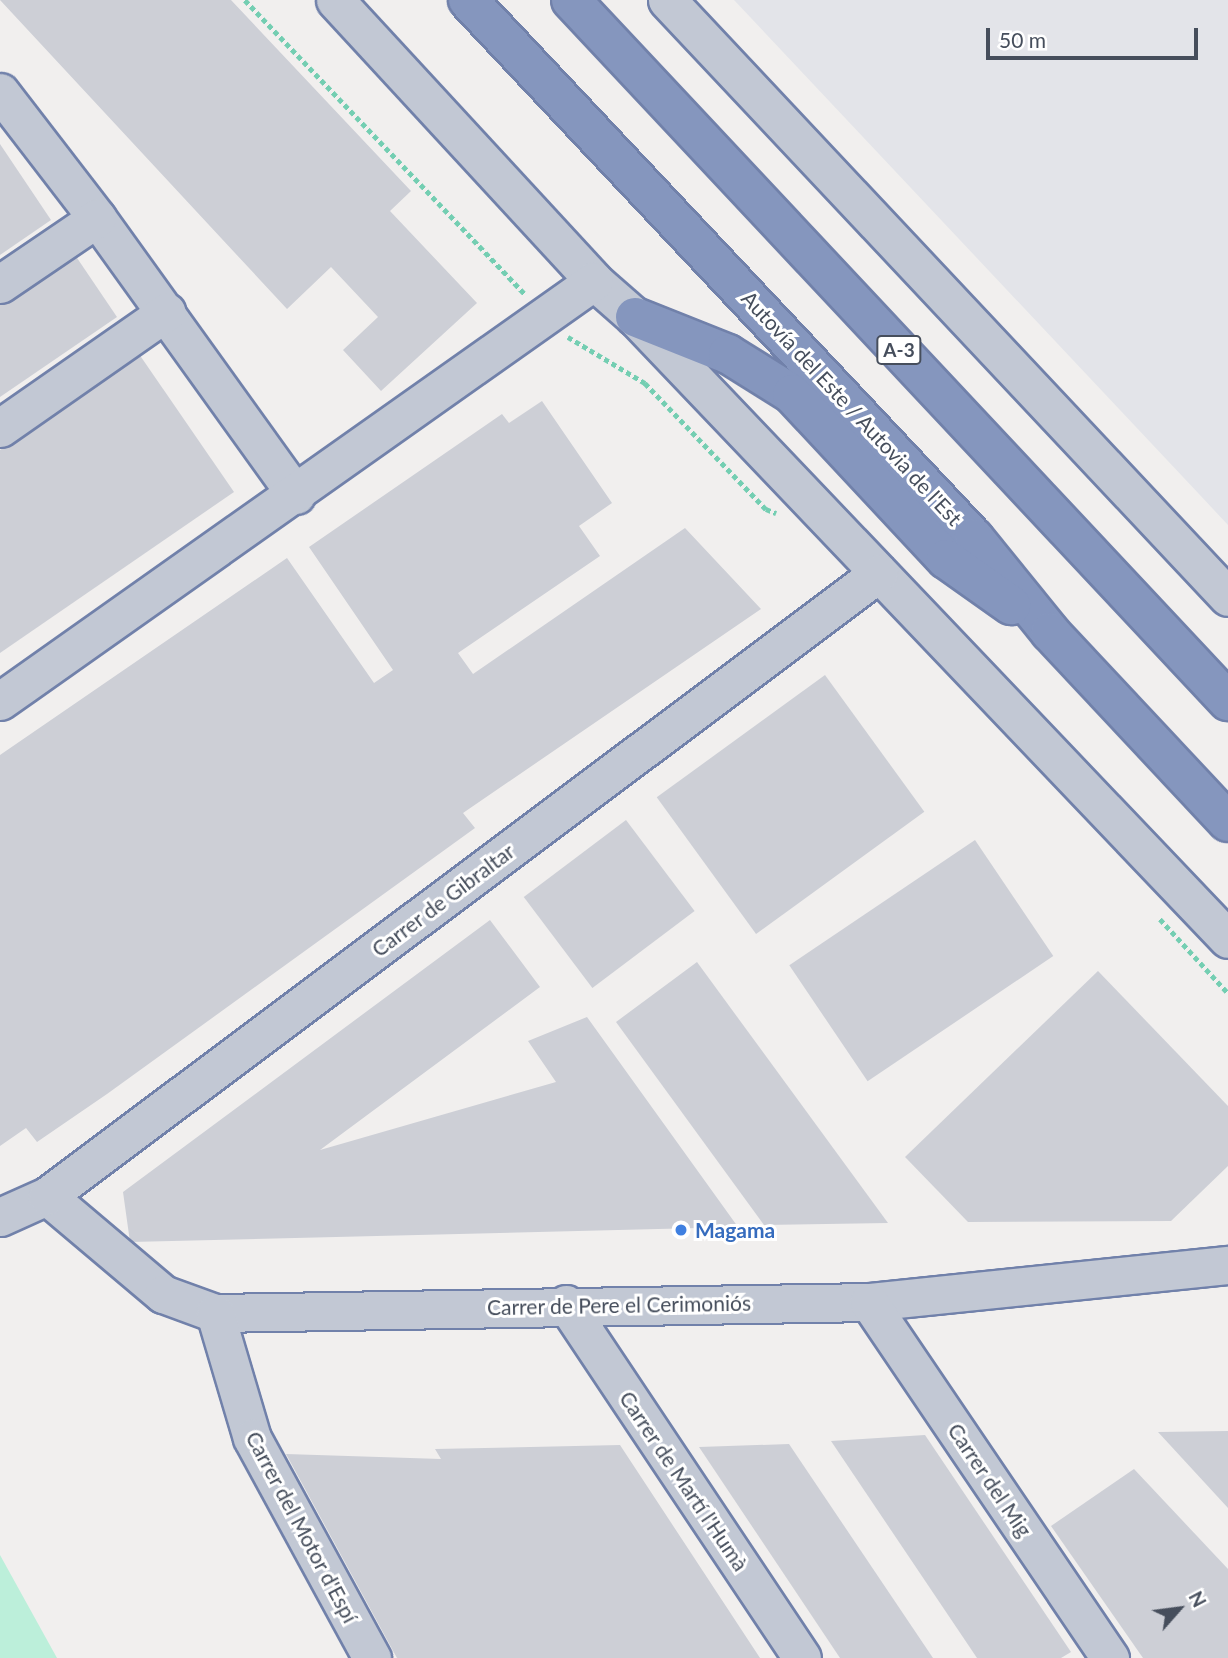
<!DOCTYPE html>
<meta charset="utf-8">
<style>
body{margin:0}
#map{position:relative;width:1228px;height:1658px;overflow:hidden;background:#f1efee;font-family:Lato,sans-serif}
div>[style]{position:absolute}
.airport>*{inset:0;background:#e3e4e9}
.green>*{inset:0;background:#bcefda}
.building>*{inset:0;background:#cdcfd6;transform-origin:0 0}
.path>*{height:4.5px;margin-top:-2.25px;transform-origin:0;background:repeating-linear-gradient(90deg,#74ceb2 0 5px,transparent 0 8.5px)}
.roads{filter:drop-shadow(2px 0 #7181aa) drop-shadow(-2px 0 #7181aa) drop-shadow(0 2px #7181aa) drop-shadow(0 -2px #7181aa)}
.minor>*{height:37px;margin:-18.5px;padding:0 18.5px;transform-origin:18.5px;border-radius:18.5px;background:#c2c8d4}
.highway>*{height:38px;margin:-19px;padding:0 19px;transform-origin:19px;border-radius:19px;background:#8596be}
.dots>*{width:19px;height:19px;translate:-50% -50%;box-sizing:border-box;border:4px solid #fff;border-radius:50%}
span{translate:-50% -50%;white-space:nowrap;text-align:center;line-height:1.15;-webkit-text-stroke:6px #fff;paint-order:stroke}
.shield-label span{padding:2px 5px;background:#fff;border:2px solid;border-radius:5px;-webkit-text-stroke-width:0}
.shield-label{font-size:19px;color:#464e5c;font-weight:700}
.street-label{font-size:21px;color:#464e5c}
.shop-label{font-size:21px;color:#366cbe;font-weight:700}
.left{translate:0 -50%;text-align:left}
.north{position:absolute;left:1144px;top:1574px;width:70px;height:70px;-webkit-text-stroke:5px #fff;paint-order:stroke;rotate:62deg;font-size:19px;font-weight:700;line-height:28px;text-align:center;color:#464e5c}
.north::after{content:'';display:block;margin:auto;width:24px;height:32px;background:#464e5c;clip-path:polygon(50% 0,100% 100%,50% 72%,0 100%)}
.scale{position:absolute;left:986px;top:28px;width:212px;height:32px;box-sizing:border-box;border:4px solid #464e5c;border-top:0;padding-left:9px;font-size:21px;line-height:24px;white-space:nowrap;color:#464e5c;-webkit-text-stroke:5px #fff;paint-order:stroke}
</style>
<div id="map">
<div class="airport">
<div style="clip-path:polygon(734px 0,1228px 0,1228px 525px,1199px 494px)"></div>
</div>
<div class="green">
<div style="clip-path:polygon(0 1555px,57px 1658px,0 1658px)"></div>
</div>
<div class="building">
<div style="clip-path:polygon(0 0,231px 0,411px 191px,390px 211px,477px 303px,381px 391px,343px 350px,378px 317px,331px 267px,287px 309px)"></div>
<div style="clip-path:polygon(0 144px,51px 220px,0 255px)"></div>
<div style="clip-path:polygon(73px 252px,117px 317px,0 397px,0 302px)"></div>
<div style="clip-path:polygon(139px 354px,234px 492px,0 653px,0 450px)"></div>
<div style="clip-path:polygon(542px 401px,612px 503px,579px 526px,600px 556px,458px 653px,473px 674px,685px 528px,761px 609px,463px 813px,475px 828px,107px 1094px,37px 1142px,26px 1128px,0 1146px,0 755px,287px 558px,374px 683px,393px 670px,309px 547px,502px 414px,509px 423px)"></div>
<div style="left:825px;top:675px;width:169px;height:208px;rotate:54deg"></div>
<div style="left:626px;top:820px;width:114px;height:128px;rotate:53deg"></div>
<div style="left:975px;top:840px;width:140px;height:224px;rotate:56deg"></div>
<div style="clip-path:polygon(490px 920px,540px 987px,320px 1150px,556px 1082px,528px 1041px,587px 1017px,738px 1227px,130px 1242px,123px 1192px)"></div>
<div style="clip-path:polygon(697px 962px,888px 1223px,764px 1225px,616px 1022px)"></div>
<div style="clip-path:polygon(1098px 971px,1228px 1106px,1228px 1166px,1171px 1221px,968px 1222px,905px 1157px)"></div>
<div style="clip-path:polygon(1228px 1431px,1228px 1508px,1158px 1432px)"></div>
<div style="clip-path:polygon(925px 1435px,1071px 1652px,1061px 1658px,977px 1658px,831px 1441px)"></div>
<div style="clip-path:polygon(789px 1444px,933px 1658px,840px 1658px,699px 1447px)"></div>
<div style="clip-path:polygon(620px 1445px,760px 1658px,397px 1658px,286px 1454px,441px 1459px,435px 1449px)"></div>
<div style="clip-path:polygon(1134px 1469px,1228px 1569px,1228px 1658px,1143px 1658px,1051px 1526px)"></div>
</div>
<div class="path">
<div style="left:245px;top:0;width:406px;rotate:46.4deg"></div>
<div style="left:568px;top:337px;width:90px;rotate:30.9deg"></div>
<div style="left:645px;top:383px;width:175px;rotate:46.2deg"></div>
<div style="left:766px;top:509px;width:11px;rotate:22deg"></div>
<div style="left:1160px;top:919px;width:100px;rotate:47.4deg"></div>
</div>
<div class="roads">
<div class="minor">
<div style="left:335px;top:0;width:382px;rotate:47.3deg"></div>
<div style="left:594px;top:281px;width:55px;rotate:41.3deg"></div>
<div style="left:635px;top:317px;width:859px;rotate:46.37deg"></div>
<div style="left:667px;top:0;width:819px;rotate:46.78deg"></div>
<div style="left:0;top:92px;width:159px;rotate:52.4deg"></div>
<div style="left:97px;top:218px;width:341px;rotate:54.3deg"></div>
<div style="left:0;top:284px;width:117px;rotate:-34.2deg"></div>
<div style="left:0;top:428px;width:203px;rotate:-34.9deg"></div>
<div style="left:0;top:701px;width:727px;rotate:-35.26deg"></div>
<div style="left:47px;top:1196px;width:152px;rotate:40.2deg"></div>
<div style="left:163px;top:1294px;width:55px;rotate:20.1deg"></div>
<div style="left:215px;top:1313px;width:654px;rotate:-0.96deg"></div>
<div style="left:869px;top:1302px;width:361px;rotate:-5.9deg"></div>
<div style="left:0;top:1217px;width:51px;rotate:-24.1deg"></div>
<div style="left:47px;top:1196px;width:1039px;rotate:-36.83deg"></div>
<div style="left:869px;top:1302px;width:430px;rotate:55.9deg"></div>
<div style="left:566px;top:1304px;width:425px;rotate:56.3deg"></div>
<div style="left:215px;top:1313px;width:130px;rotate:73.5deg"></div>
<div style="left:252px;top:1438px;width:251px;rotate:61.4deg"></div>
</div>
<div class="highway">
<div style="left:468px;top:0;width:739px;rotate:46.76deg"></div>
<div style="left:974px;top:538px;width:121px;rotate:51deg"></div>
<div style="left:1050px;top:632px;width:260px;rotate:46.9deg"></div>
<div style="left:571px;top:0;width:961px;rotate:46.86deg"></div>
<div style="left:635px;top:317px;width:100px;rotate:21.7deg"></div>
<div style="left:728px;top:354px;width:75px;rotate:32deg"></div>
<div style="left:792px;top:394px;width:226px;rotate:47deg"></div>
<div style="left:946px;top:559px;width:80px;rotate:35.3deg"></div>
</div>
</div>
<div class="dots">
<div style="left:681px;top:1230px;background:#3f7fe0"></div>
</div>
<div class="shield-label">
<span style="left:899px;top:350px">A-3</span>
</div>
<div class="street-label">
<span style="left:852px;top:408px;rotate:47deg">Autovía del Este / Autovia de l'Est</span>
<span style="left:443px;top:900px;rotate:-37deg">Carrer de Gibraltar</span>
<span style="left:619px;top:1305px;rotate:-1deg">Carrer de Pere el Cerimoniós</span>
<span style="left:990px;top:1480px;rotate:56deg">Carrer del Mig</span>
<span style="left:684px;top:1481px;rotate:56deg">Carrer de Martí l'Humà</span>
<span style="left:302px;top:1527px;rotate:62deg">Carrer del Motor d'Espí</span>
</div>
<div class="shop-label">
<span class="left" style="left:695px;top:1230px">Magama</span>
</div>
<div class="north">N</div>
<div class="scale">50 m</div>
</div>
